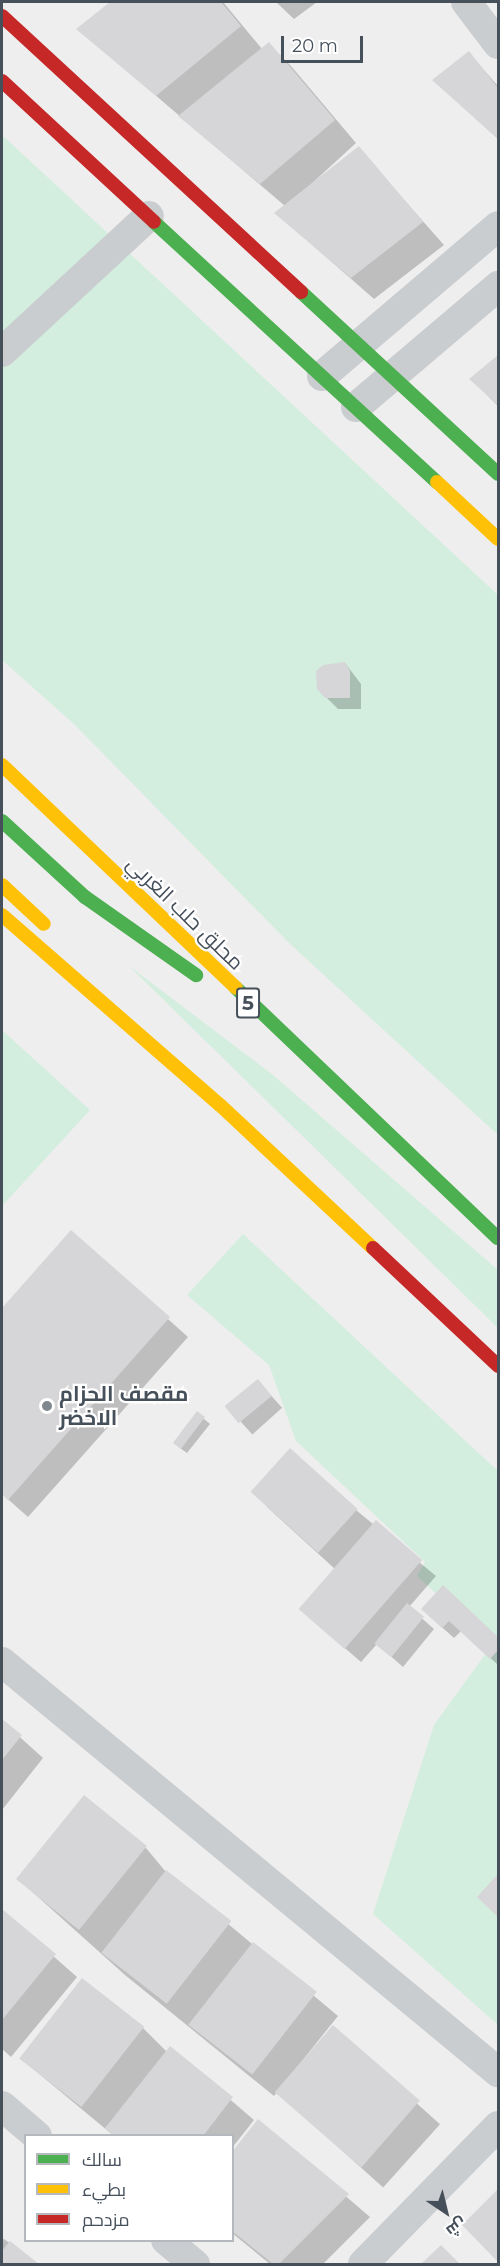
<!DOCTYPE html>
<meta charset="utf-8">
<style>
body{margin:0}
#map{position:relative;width:500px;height:2266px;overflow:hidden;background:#efeeee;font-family:Montserrat,Cairo,sans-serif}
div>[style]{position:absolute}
.green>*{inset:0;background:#d3eedf}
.shadow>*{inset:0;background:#0003;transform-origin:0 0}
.building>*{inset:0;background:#d6d6d8;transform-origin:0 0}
.street>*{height:30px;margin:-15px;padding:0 15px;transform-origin:15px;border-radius:15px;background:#cacdcf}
.fast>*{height:14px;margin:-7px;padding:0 7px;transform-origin:7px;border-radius:7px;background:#4caf50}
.slow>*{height:14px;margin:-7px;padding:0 7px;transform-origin:7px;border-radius:7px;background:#ffc107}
.jam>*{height:14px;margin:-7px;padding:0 7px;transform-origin:7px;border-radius:7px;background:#c62828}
.dots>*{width:16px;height:16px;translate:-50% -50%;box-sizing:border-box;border:3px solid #fff;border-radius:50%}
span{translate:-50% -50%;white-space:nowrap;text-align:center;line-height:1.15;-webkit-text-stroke:4.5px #fff;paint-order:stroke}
.shield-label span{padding:2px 4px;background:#fff;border:2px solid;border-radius:4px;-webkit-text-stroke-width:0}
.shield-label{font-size:20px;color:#46505b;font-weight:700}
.street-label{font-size:21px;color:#46505b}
.poi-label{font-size:21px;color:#46505b;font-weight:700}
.left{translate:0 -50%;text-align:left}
.frame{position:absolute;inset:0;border:3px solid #46505b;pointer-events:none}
.legend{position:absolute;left:24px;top:2134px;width:210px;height:108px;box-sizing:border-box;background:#fff;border:2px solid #b5b9bd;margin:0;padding:8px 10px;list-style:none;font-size:18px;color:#46505b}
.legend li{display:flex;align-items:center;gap:12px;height:30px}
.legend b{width:30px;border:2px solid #b5b9bd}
.north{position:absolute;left:416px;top:2182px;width:60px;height:60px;-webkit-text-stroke:4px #fff;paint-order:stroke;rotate:145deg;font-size:16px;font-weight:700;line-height:24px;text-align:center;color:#46505b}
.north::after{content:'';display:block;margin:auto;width:21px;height:27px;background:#46505b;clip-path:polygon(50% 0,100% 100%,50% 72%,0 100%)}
.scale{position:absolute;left:281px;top:36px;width:82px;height:27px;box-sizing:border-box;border:3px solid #46505b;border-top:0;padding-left:8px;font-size:18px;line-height:21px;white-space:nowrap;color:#46505b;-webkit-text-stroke:4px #fff;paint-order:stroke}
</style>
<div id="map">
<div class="green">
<div style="clip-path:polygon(2px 135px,498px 595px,498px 1135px,289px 943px,75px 725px,2px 660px)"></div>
<div style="clip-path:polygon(128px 965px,273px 1075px,498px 1270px,498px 1328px)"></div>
<div style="clip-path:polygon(2px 1030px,90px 1110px,2px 1206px)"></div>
<div style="clip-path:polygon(243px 1234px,498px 1471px,498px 2025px,373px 1914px,434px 1725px,492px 1645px,417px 1576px,425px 1562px,296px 1441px,269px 1365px,187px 1295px)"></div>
</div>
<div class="shadow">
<div style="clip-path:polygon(113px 2px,223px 2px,262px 49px,269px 44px,291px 66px,356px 143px,296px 198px,358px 148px,444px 245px,374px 299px,276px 213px,285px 206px,78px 29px)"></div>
<div style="clip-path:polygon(276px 2px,317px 2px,294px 19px)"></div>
<div style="clip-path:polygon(469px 53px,498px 86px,498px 139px,450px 95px)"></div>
<div style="clip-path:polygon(498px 357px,498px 406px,471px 379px)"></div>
<div style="clip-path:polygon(345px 663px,361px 684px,361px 709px,338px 709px,326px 697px)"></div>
<div style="clip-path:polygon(71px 1232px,188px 1337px,28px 1517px,2px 1494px,2px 1310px)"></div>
<div style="left:258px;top:1381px;width:36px;height:40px;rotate:48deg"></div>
<div style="clip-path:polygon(197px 1413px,210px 1424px,187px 1453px,180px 1448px)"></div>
<div style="clip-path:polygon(267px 1507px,356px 1510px,436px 1576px,409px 1607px,434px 1629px,403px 1667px,377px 1644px,361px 1662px,317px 1624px,335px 1569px)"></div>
<div style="clip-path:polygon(443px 1587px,498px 1639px,498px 1665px,461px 1631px,454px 1638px,434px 1620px)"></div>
<div style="clip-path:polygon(2px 1721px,43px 1758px,2px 1810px)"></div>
<div style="clip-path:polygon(146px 1848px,166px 1872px,338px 2016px,274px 2096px,125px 1975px,18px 1879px)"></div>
<div style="clip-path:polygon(498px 1877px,498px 1916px,479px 1897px)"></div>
<div style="clip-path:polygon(2px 1911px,77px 1977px,11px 2057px,2px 2049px)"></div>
<div style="clip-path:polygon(143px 2028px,167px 2052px,170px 2048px,254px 2120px,232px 2148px,232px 2136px,114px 2136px,20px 2058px)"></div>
<div style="left:333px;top:2028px;width:144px;height:85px;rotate:42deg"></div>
<div style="clip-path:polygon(258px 2121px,370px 2217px,323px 2264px,270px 2264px,232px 2233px,232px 2154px)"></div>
<div style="clip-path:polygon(498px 2191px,498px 2260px,464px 2225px)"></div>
<div style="clip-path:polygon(2px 2238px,10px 2243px,37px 2264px,2px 2264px)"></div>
</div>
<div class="building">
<div style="clip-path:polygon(110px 2px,221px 2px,241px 26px,156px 96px,76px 29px)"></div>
<div style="clip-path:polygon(269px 42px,335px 120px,260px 184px,178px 116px)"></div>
<div style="clip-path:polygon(469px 51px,498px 88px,498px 139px,432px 80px)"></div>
<div style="clip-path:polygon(359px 146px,423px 222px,351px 278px,274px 213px)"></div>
<div style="clip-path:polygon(498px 355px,498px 405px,469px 379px)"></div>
<div style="clip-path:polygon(345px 662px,350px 671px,350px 698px,325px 698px,317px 689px,316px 671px,323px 665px)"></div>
<div style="clip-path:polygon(71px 1230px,170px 1317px,8px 1500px,2px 1494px,2px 1308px)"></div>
<div style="left:258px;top:1379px;width:22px;height:43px;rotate:51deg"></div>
<div style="left:197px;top:1411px;width:10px;height:40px;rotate:37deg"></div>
<div style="left:290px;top:1448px;width:91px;height:59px;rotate:42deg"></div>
<div style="left:376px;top:1520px;width:61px;height:118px;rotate:41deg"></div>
<div style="clip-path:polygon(443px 1585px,498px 1637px,498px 1650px,490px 1659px,449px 1621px,442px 1628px,421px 1609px)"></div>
<div style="left:407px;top:1603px;width:22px;height:52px;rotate:39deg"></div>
<div style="clip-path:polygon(2px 1719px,22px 1735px,2px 1760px)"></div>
<div style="left:84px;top:1795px;width:81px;height:108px;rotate:39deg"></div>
<div style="left:166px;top:1870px;width:83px;height:105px;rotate:38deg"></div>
<div style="clip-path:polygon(498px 1874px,498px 1917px,477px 1897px)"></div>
<div style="clip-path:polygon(2px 1909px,56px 1954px,2px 2020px)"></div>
<div style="left:253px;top:1942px;width:81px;height:105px;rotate:38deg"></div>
<div style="left:82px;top:1978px;width:79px;height:102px;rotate:38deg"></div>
<div style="left:333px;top:2025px;width:115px;height:89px;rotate:41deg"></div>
<div style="clip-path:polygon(170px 2046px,233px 2097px,203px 2136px,114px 2136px,105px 2128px)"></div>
<div style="clip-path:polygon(258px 2119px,349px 2194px,279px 2264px,273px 2264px,232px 2231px,232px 2152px)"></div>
<div style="clip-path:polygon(498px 2189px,498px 2262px,462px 2225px)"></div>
<div style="clip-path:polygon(10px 2241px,39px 2264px,2px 2264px,2px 2251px)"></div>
<div style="clip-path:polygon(441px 2245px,460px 2264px,421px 2264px)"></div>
</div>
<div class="street">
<div style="left:466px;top:2px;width:53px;rotate:52.7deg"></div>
<div style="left:2px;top:352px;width:200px;rotate:-42.8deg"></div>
<div style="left:322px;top:376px;width:231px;rotate:-40.4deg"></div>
<div style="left:356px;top:407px;width:187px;rotate:-40.4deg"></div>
<div style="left:2px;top:1662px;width:644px;rotate:39.58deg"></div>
<div style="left:2px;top:2106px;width:46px;rotate:40.6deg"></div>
<div style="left:166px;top:2240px;width:38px;rotate:40deg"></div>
<div style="left:363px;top:2264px;width:193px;rotate:-45.6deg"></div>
</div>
<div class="fast">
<div style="left:154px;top:222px;width:384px;rotate:42.6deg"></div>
<div style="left:301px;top:292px;width:268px;rotate:42.7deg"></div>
<div style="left:2px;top:821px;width:113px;rotate:42.5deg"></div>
<div style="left:85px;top:897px;width:136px;rotate:35.1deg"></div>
<div style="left:236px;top:988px;width:362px;rotate:43.7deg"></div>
</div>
<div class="slow">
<div style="left:437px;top:482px;width:83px;rotate:43.1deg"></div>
<div style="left:2px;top:765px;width:323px;rotate:43.6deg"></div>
<div style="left:2px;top:885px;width:57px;rotate:42.9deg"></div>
<div style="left:2px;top:915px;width:289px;rotate:41.1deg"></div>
<div style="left:220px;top:1105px;width:209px;rotate:43.1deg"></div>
</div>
<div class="jam">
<div style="left:2px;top:16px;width:407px;rotate:42.7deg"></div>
<div style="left:2px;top:81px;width:207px;rotate:42.8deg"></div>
<div style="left:373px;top:1248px;width:172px;rotate:43.3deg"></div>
</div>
<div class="dots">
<div style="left:47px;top:1406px;background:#81878e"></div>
</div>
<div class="shield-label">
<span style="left:248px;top:1003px">5</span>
</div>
<div class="street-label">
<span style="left:185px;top:913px;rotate:44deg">محلق حلب الغربي</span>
</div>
<div class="poi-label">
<span class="left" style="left:59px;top:1406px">مقصف الحزام<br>الاخضر</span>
</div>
<div class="frame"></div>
<ul class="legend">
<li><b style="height:8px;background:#4caf50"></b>سالك</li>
<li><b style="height:8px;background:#ffc107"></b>بطيء</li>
<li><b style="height:8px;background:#c62828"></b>مزدحم</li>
</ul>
<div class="north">ش</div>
<div class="scale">20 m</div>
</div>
